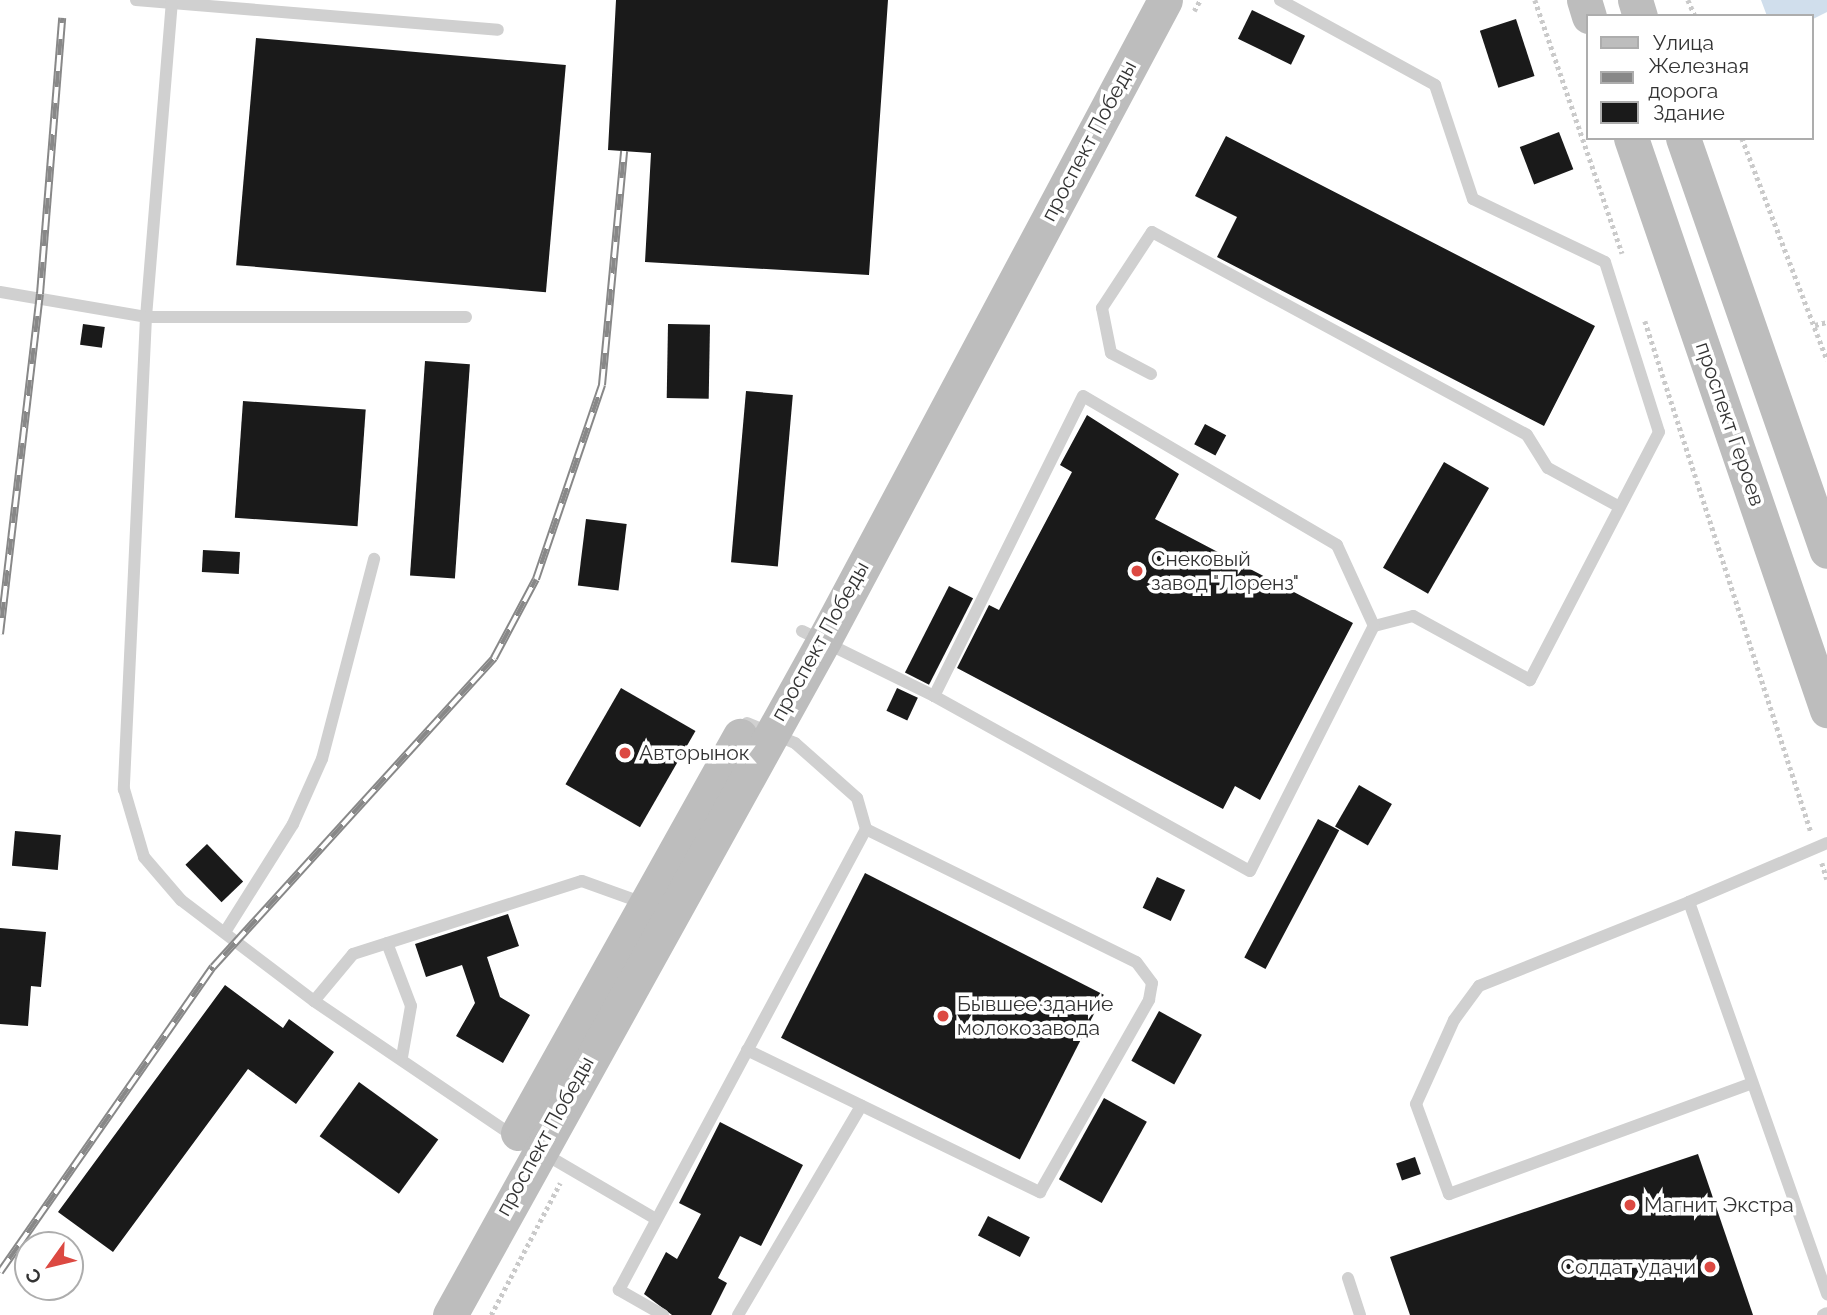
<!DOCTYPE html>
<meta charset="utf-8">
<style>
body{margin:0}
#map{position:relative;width:1827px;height:1315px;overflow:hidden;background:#fff;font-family:Raleway,sans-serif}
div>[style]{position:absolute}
.water>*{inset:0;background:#d0deec}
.building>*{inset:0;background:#1a1a1a;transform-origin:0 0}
.path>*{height:4.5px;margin-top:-2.25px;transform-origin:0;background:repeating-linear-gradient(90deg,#cacaca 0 3.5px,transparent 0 7px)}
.lane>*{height:12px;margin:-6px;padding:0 6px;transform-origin:6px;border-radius:6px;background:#d0d0d0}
.secondary>*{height:35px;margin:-17.5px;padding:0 17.5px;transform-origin:17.5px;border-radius:17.5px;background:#bdbdbd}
.rail>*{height:8px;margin-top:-4px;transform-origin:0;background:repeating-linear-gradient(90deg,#fff 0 16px,#888 0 32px);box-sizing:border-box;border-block:2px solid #888}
.dots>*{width:19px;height:19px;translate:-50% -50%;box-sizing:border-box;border:4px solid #fff;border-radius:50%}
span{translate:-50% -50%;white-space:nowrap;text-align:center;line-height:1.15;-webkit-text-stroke:7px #fff;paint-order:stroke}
.street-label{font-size:21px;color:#333}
.poi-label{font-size:21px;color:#333}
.left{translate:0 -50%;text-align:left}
.right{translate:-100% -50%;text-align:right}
.legend{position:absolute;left:1586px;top:14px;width:228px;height:126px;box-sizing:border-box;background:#fff;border:2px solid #adadad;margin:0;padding:9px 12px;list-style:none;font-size:21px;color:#333}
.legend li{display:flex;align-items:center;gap:14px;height:35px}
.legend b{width:35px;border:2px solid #adadad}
.north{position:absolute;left:14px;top:1231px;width:70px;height:70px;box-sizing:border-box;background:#fff;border:2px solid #adadad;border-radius:50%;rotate:236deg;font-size:19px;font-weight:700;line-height:28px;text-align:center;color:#333}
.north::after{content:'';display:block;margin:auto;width:24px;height:32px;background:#dc4942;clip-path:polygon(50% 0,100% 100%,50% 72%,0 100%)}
</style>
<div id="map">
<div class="water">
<div style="clip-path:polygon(1761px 0,1827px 0,1827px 12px,1811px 20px,1767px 16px)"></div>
</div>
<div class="building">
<div style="clip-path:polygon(616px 0,888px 0,869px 275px,645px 262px,651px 153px,608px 150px)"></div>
<div style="left:1252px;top:10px;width:59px;height:32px;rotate:26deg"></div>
<div style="left:1516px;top:19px;width:60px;height:38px;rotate:72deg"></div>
<div style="left:256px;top:38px;width:311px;height:228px;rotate:5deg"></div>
<div style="left:1559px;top:132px;width:40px;height:42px;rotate:69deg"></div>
<div style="clip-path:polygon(1226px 136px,1595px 326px,1544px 426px,1217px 257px,1237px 217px,1195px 196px)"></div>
<div style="left:83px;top:324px;width:22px;height:21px;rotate:8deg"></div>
<div style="left:668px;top:324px;width:42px;height:74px;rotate:1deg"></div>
<div style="left:425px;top:361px;width:45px;height:215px;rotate:4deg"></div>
<div style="left:746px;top:391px;width:47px;height:172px;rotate:5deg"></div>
<div style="left:243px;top:401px;width:123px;height:117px;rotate:4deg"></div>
<div style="clip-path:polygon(1087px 415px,1179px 474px,1155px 519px,1353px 623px,1260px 800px,1235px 786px,1223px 809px,957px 668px,989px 605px,999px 610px,1072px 472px,1060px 465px)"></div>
<div style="left:1205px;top:424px;width:24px;height:23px;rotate:28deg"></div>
<div style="left:1444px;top:462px;width:52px;height:122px;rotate:30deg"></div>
<div style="left:586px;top:519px;width:41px;height:67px;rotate:7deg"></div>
<div style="left:203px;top:550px;width:37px;height:22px;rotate:3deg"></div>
<div style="left:949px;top:586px;width:27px;height:97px;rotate:27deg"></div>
<div style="left:621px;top:688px;width:86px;height:111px;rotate:30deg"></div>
<div style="left:897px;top:688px;width:23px;height:25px;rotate:25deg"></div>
<div style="left:1359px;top:785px;width:38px;height:48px;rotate:30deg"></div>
<div style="left:1318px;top:819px;width:24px;height:157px;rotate:28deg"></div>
<div style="left:15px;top:831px;width:46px;height:35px;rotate:5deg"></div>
<div style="left:207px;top:844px;width:52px;height:30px;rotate:46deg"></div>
<div style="left:865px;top:873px;width:268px;height:185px;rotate:27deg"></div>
<div style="left:1157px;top:877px;width:31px;height:34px;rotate:25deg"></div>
<div style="clip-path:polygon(508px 914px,519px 946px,487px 957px,500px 997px,530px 1015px,503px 1063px,456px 1036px,475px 1003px,462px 965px,426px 977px,415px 944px)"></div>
<div style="clip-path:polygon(0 928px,46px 932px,41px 987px,31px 986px,28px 1026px,0 1024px)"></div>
<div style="clip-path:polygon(225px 985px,283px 1028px,289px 1019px,334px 1052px,296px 1104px,248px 1069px,113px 1252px,58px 1212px)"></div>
<div style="left:1159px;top:1011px;width:49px;height:57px;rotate:29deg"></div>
<div style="left:359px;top:1082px;width:98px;height:67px;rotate:36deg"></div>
<div style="left:1104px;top:1098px;width:49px;height:93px;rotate:29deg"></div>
<div style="clip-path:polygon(720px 1122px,803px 1165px,761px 1246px,740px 1236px,718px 1278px,727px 1283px,711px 1315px,672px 1315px,644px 1294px,666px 1252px,677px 1259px,701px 1214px,679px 1203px)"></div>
<div style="clip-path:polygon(1698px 1154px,1753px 1315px,1410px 1315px,1390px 1257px)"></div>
<div style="left:1415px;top:1157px;width:18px;height:20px;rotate:71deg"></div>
<div style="left:988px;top:1216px;width:47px;height:22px;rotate:27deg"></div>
</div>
<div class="path">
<div style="left:1535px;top:0;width:268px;rotate:71deg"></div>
<div style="left:1688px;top:0;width:17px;rotate:66deg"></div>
<div style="left:1194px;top:11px;width:13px;rotate:-61deg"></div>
<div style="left:1742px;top:138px;width:238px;rotate:69deg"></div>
<div style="left:1645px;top:321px;width:537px;rotate:72deg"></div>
<div style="left:1815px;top:325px;width:12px;rotate:-14deg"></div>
<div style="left:1822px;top:863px;width:17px;rotate:73deg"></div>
<div style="left:491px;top:1315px;width:149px;rotate:-62.4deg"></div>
</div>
<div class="lane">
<div style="left:136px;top:0;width:363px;rotate:4.7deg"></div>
<div style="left:1280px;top:0;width:177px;rotate:28.7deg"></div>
<div style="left:1435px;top:85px;width:120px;rotate:71.6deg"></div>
<div style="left:1473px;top:199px;width:146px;rotate:25.5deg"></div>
<div style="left:1605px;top:262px;width:178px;rotate:72.4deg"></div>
<div style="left:1659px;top:432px;width:280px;rotate:117.5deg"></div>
<div style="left:1530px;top:680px;width:133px;rotate:-151.3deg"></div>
<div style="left:1413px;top:616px;width:40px;rotate:165.6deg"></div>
<div style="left:0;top:292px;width:148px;rotate:9.7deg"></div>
<div style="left:146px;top:317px;width:318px;rotate:-85.3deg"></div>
<div style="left:466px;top:317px;width:320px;rotate:180deg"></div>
<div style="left:146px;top:317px;width:473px;rotate:92.7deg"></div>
<div style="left:124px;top:789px;width:71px;rotate:73.6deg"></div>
<div style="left:144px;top:857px;width:57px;rotate:49.3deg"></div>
<div style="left:181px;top:900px;width:167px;rotate:37.2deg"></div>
<div style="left:314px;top:1001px;width:243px;rotate:34.1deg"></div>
<div style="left:1151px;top:374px;width:45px;rotate:-152.3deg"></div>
<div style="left:1111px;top:353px;width:46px;rotate:-101.3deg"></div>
<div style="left:1102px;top:308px;width:91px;rotate:-56.7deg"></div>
<div style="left:1152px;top:232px;width:426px;rotate:28.4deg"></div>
<div style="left:1527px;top:435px;width:39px;rotate:58deg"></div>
<div style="left:1548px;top:468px;width:80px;rotate:28.5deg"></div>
<div style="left:802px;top:631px;width:147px;rotate:26.2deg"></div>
<div style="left:934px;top:696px;width:361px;rotate:29deg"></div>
<div style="left:1250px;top:871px;width:275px;rotate:-63.2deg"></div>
<div style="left:1374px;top:626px;width:89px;rotate:-114.6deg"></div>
<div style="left:1337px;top:545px;width:294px;rotate:-149.6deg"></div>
<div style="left:1083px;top:396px;width:335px;rotate:116.4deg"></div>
<div style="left:1827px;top:843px;width:150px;rotate:156.9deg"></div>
<div style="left:1689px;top:902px;width:416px;rotate:70.6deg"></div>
<div style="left:1689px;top:902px;width:226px;rotate:158.2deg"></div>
<div style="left:1479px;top:986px;width:42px;rotate:126.3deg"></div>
<div style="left:1454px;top:1020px;width:92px;rotate:114.3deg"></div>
<div style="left:1416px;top:1104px;width:96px;rotate:69.9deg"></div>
<div style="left:1449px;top:1194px;width:320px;rotate:-20.1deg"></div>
<div style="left:225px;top:932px;width:128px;rotate:-57.8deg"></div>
<div style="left:293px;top:824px;width:71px;rotate:-66deg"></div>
<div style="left:322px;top:759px;width:207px;rotate:-75.4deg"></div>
<div style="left:387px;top:943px;width:67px;rotate:69.1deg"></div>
<div style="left:411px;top:1006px;width:52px;rotate:100deg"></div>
<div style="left:314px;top:1001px;width:61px;rotate:-50.3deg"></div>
<div style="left:353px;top:954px;width:240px;rotate:-17.7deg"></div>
<div style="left:582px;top:881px;width:65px;rotate:19.8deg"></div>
<div style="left:747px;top:1050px;width:326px;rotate:25.9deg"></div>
<div style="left:1040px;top:1192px;width:221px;rotate:-60.4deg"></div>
<div style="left:1149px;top:1000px;width:17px;rotate:-80deg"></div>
<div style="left:1152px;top:983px;width:26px;rotate:-127deg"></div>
<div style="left:1136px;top:962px;width:301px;rotate:-153.8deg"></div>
<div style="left:866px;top:829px;width:32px;rotate:-106deg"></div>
<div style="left:857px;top:798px;width:83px;rotate:-138.4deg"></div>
<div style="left:795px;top:743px;width:52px;rotate:-157.4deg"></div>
<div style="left:543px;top:1153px;width:131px;rotate:30.3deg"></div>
<div style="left:1348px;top:1278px;width:39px;rotate:72deg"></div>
<div style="left:663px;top:1315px;width:51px;rotate:-150.4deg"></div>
<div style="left:619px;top:1290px;width:523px;rotate:-61.82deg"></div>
<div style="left:738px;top:1315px;width:243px;rotate:-59.5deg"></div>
<div style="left:1823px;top:1315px;width:4px;rotate:-27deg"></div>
</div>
<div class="secondary">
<div style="left:1584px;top:0;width:17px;rotate:73deg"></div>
<div style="left:1635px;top:0;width:17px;rotate:73deg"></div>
<div style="left:1631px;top:138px;width:605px;rotate:71.09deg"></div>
<div style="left:1683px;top:138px;width:437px;rotate:70.8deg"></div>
<div style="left:518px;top:1133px;width:455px;rotate:-60.8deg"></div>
<div style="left:450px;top:1315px;width:772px;rotate:-61.01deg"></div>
<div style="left:824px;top:640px;width:725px;rotate:-61.95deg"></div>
</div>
<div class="rail">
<div style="left:0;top:634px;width:342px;rotate:-83.3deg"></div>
<div style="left:40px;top:294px;width:277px;rotate:-85.4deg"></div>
<div style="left:0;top:1272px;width:372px;rotate:-55.1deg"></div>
<div style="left:213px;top:967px;width:418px;rotate:-47.7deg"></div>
<div style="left:494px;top:658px;width:89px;rotate:-62deg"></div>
<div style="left:536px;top:579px;width:205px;rotate:-71.2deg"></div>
<div style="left:602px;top:385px;width:235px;rotate:-84.6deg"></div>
</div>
<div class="dots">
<div style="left:1137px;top:571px;background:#dc4942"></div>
<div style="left:625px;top:753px;background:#dc4942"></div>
<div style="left:943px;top:1016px;background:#dc4942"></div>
<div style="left:1630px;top:1205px;background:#dc4942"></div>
<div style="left:1710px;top:1267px;background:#dc4942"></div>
</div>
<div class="street-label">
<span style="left:1089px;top:141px;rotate:-62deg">проспект Победы</span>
<span style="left:1730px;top:424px;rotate:71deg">проспект Героев</span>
<span style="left:820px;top:641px;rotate:-61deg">проспект Победы</span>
<span style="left:545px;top:1136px;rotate:-61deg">проспект Победы</span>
</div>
<div class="poi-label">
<span class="left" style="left:1151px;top:571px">Снековый<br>завод "Лоренз"</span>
<span class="left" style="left:639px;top:753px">Авторынок</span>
<span class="left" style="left:957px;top:1016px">Бывшее здание<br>молокозавода</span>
<span class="left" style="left:1644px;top:1205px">Магнит Экстра</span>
<span class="right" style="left:1696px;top:1267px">Солдат удачи</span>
</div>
<ul class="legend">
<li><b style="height:9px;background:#bdbdbd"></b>Улица</li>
<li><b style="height:9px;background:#888"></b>Железная дорога</li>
<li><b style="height:19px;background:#1a1a1a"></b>Здание</li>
</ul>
<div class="north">С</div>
</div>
